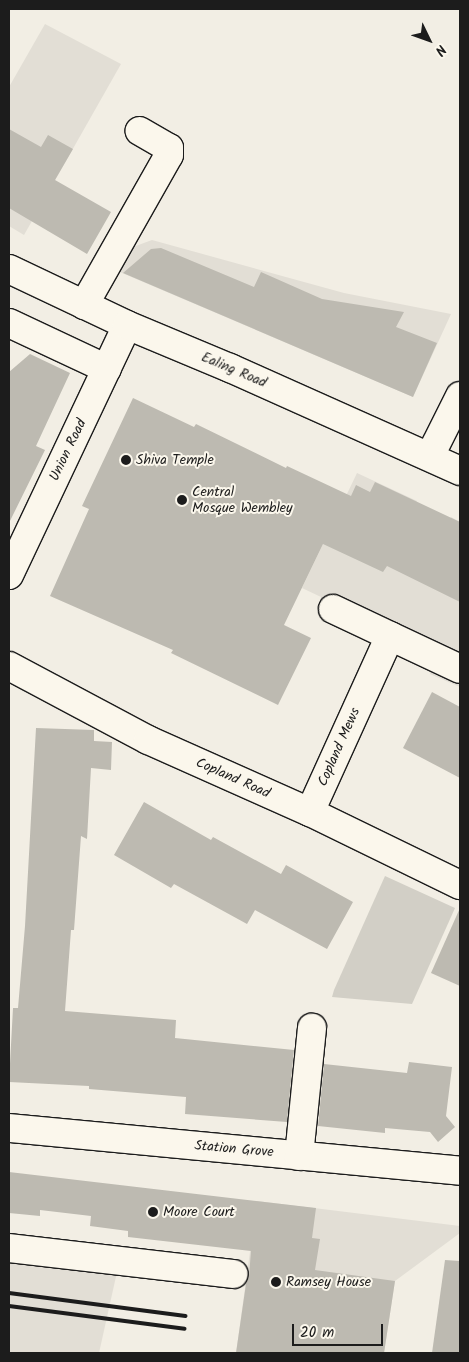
<!DOCTYPE html>
<style>
body{margin:0}
#map{position:relative;width:469px;height:1362px;overflow:hidden;background:#f2eee4;font-family:Kalam,sans-serif}
div>[style]{position:absolute}
.built>*{inset:0;background:#e2ded5}
.green>*{inset:0;background:#d2cfc6}
.building>*{inset:0;background:#bdbab1}
.roads{filter:drop-shadow(1px 0 #1c1c1c) drop-shadow(-1px 0 #1c1c1c) drop-shadow(0 1px #1c1c1c) drop-shadow(0 -1px #1c1c1c)}
.minor>*{height:28px;margin:-14px;padding:0 14px;transform-origin:14px;border-radius:14px;background:#fbf7ec}
.major>*{height:28px;margin:-14px;padding:0 14px;transform-origin:14px;border-radius:14px;background:#fbf7ec}
.rail>*{height:4px;margin:-2px;padding:0 2px;transform-origin:2px;border-radius:2px;background:#1c1c1c}
.dots>*{width:14px;height:14px;translate:-50% -50%;box-sizing:border-box;border:2px solid #fbf7ec;border-radius:50%}
span{translate:-50% -50%;white-space:nowrap;text-align:center;line-height:1.15;-webkit-text-stroke:4px #fbf7ec;paint-order:stroke}
.street-label{font-size:14px;color:#1c1c1c}
.poi-label{font-size:14px;color:#1c1c1c}
.left{translate:0 -50%;text-align:left}
.frame{position:absolute;inset:0;border:10px solid #1c1c1c;pointer-events:none}
.north{position:absolute;left:404px;top:15px;width:50px;height:50px;-webkit-text-stroke:4px #fbf7ec;paint-order:stroke;rotate:132deg;font-size:14px;font-weight:700;line-height:20px;text-align:center;color:#1c1c1c}
.north::after{content:'';display:block;margin:auto;width:18px;height:22px;background:#1c1c1c;clip-path:polygon(50% 0,100% 100%,50% 72%,0 100%)}
.scale{position:absolute;left:292px;top:1324px;width:91px;height:22px;box-sizing:border-box;border:2px solid #1c1c1c;border-top:0;padding-left:6px;font-size:15px;line-height:18px;white-space:nowrap;color:#1c1c1c;-webkit-text-stroke:4px #fbf7ec;paint-order:stroke}
</style>
<div id="map">
<div class="built">
<div style="clip-path:polygon(45px 24px,121px 64px,24px 235px,9px 226px,9px 87px)"></div>
<div style="clip-path:polygon(152px 240px,344px 293px,451px 314px,413px 397px,115px 270px,133px 247px)"></div>
<div style="clip-path:polygon(357px 473px,417px 501px,414px 508px,448px 524px,451px 517px,460px 522px,460px 687px,430px 674px,435px 651px,302px 588px)"></div>
<div style="clip-path:polygon(257px 1201px,460px 1226px,460px 1233px,395px 1281px,384px 1353px,236px 1353px)"></div>
<div style="clip-path:polygon(9px 1262px,117px 1272px,99px 1353px,9px 1353px)"></div>
</div>
<div class="green">
<div style="clip-path:polygon(385px 876px,455px 908px,412px 1004px,332px 997px,334px 990px)"></div>
</div>
<div class="building">
<div style="clip-path:polygon(9px 129px,41px 147px,48px 135px,73px 149px,55px 180px,111px 212px,87px 254px,9px 208px)"></div>
<div style="clip-path:polygon(161px 248px,254px 287px,261px 272px,322px 299px,404px 312px,396px 327px,437px 343px,413px 397px,123px 273px,151px 249px)"></div>
<div style="clip-path:polygon(30px 354px,70px 373px,36px 446px,45px 450px,9px 523px,9px 372px)"></div>
<div style="clip-path:polygon(133px 398px,194px 427px,196px 424px,286px 468px,287px 466px,351px 496px,356px 485px,370px 492px,375px 482px,460px 522px,460px 602px,387px 566px,383px 572px,323px 544px,284px 625px,311px 638px,278px 705px,171px 653px,173px 650px,50px 596px,89px 509px,82px 506px)"></div>
<div style="clip-path:polygon(432px 692px,460px 707px,460px 778px,403px 748px)"></div>
<div style="clip-path:polygon(36px 728px,94px 730px,94px 741px,112px 742px,111px 770px,91px 768px,87px 839px,81px 836px,74px 930px,71px 930px,65px 1011px,176px 1020px,175px 1038px,294px 1050px,287px 1122px,185px 1114px,186px 1097px,89px 1089px,89px 1086px,9px 1082px,13px 1008px,18px 1008px,25px 926px)"></div>
<div style="clip-path:polygon(144px 802px,211px 840px,213px 837px,281px 874px,286px 865px,353px 902px,327px 949px,255px 910px,247px 924px,174px 884px,171px 888px,114px 855px)"></div>
<div style="clip-path:polygon(460px 908px,460px 986px,431px 973px)"></div>
<div style="clip-path:polygon(409px 1062px,452px 1067px,446px 1116px,455px 1127px,438px 1142px,430px 1132px,385px 1128px,385px 1133px,318px 1126px,324px 1064px,407px 1073px)"></div>
<div style="clip-path:polygon(9px 1172px,316px 1208px,312px 1238px,320px 1239px,315px 1270px,395px 1281px,384px 1353px,236px 1353px,246px 1284px,249px 1276px,251px 1251px,128px 1237px,128px 1231px,90px 1226px,91px 1216px,40px 1210px,40px 1216px,9px 1213px)"></div>
<div style="clip-path:polygon(445px 1260px,460px 1261px,460px 1353px,432px 1353px)"></div>
</div>
<div class="roads">
<div class="minor">
<div style="left:84px;top:305px;width:172px;rotate:-60.5deg"></div>
<div style="left:169px;top:155px;width:7px;rotate:-90deg"></div>
<div style="left:169px;top:148px;width:34px;rotate:-150deg"></div>
<div style="left:9px;top:323px;width:108px;rotate:25.1deg"></div>
<div style="left:430px;top:456px;width:67px;rotate:-63.4deg"></div>
<div style="left:9px;top:575px;width:276px;rotate:-64.7deg"></div>
<div style="left:333px;top:609px;width:63px;rotate:25.3deg"></div>
<div style="left:9px;top:666px;width:157px;rotate:28deg"></div>
<div style="left:148px;top:740px;width:177px;rotate:24deg"></div>
<div style="left:310px;top:812px;width:167px;rotate:26deg"></div>
<div style="left:310px;top:812px;width:193px;rotate:-65.6deg"></div>
<div style="left:390px;top:636px;width:77px;rotate:25.2deg"></div>
<div style="left:9px;top:1128px;width:453px;rotate:5.4deg"></div>
<div style="left:299px;top:1156px;width:129px;rotate:-84.2deg"></div>
<div style="left:9px;top:1248px;width:226px;rotate:6.6deg"></div>
</div>
<div class="major">
<div style="left:9px;top:269px;width:131px;rotate:25.4deg"></div>
<div style="left:127px;top:325px;width:112px;rotate:22.7deg"></div>
<div style="left:230px;top:368px;width:252px;rotate:24.1deg"></div>
</div>
</div>
<div class="rail">
<div style="left:9px;top:1293px;width:178px;rotate:7.4deg"></div>
<div style="left:9px;top:1306px;width:177px;rotate:7.4deg"></div>
</div>
<div class="dots">
<div style="left:126px;top:460px;background:#1c1c1c"></div>
<div style="left:182px;top:500px;background:#1c1c1c"></div>
<div style="left:153px;top:1212px;background:#1c1c1c"></div>
<div style="left:276px;top:1282px;background:#1c1c1c"></div>
</div>
<div class="street-label">
<span style="left:234px;top:370px;rotate:23deg">Ealing Road</span>
<span style="left:68px;top:450px;rotate:-64deg">Union Road</span>
<span style="left:339px;top:747px;rotate:-66deg">Copland Mews</span>
<span style="left:233px;top:778px;rotate:24deg">Copland Road</span>
<span style="left:234px;top:1149px;rotate:5deg">Station Grove</span>
</div>
<div class="poi-label">
<span class="left" style="left:136px;top:460px">Shiva Temple</span>
<span class="left" style="left:192px;top:500px">Central<br>Mosque Wembley</span>
<span class="left" style="left:163px;top:1212px">Moore Court</span>
<span class="left" style="left:286px;top:1282px">Ramsey House</span>
</div>
<div class="frame"></div>
<div class="north">N</div>
<div class="scale">20 m</div>
</div>
